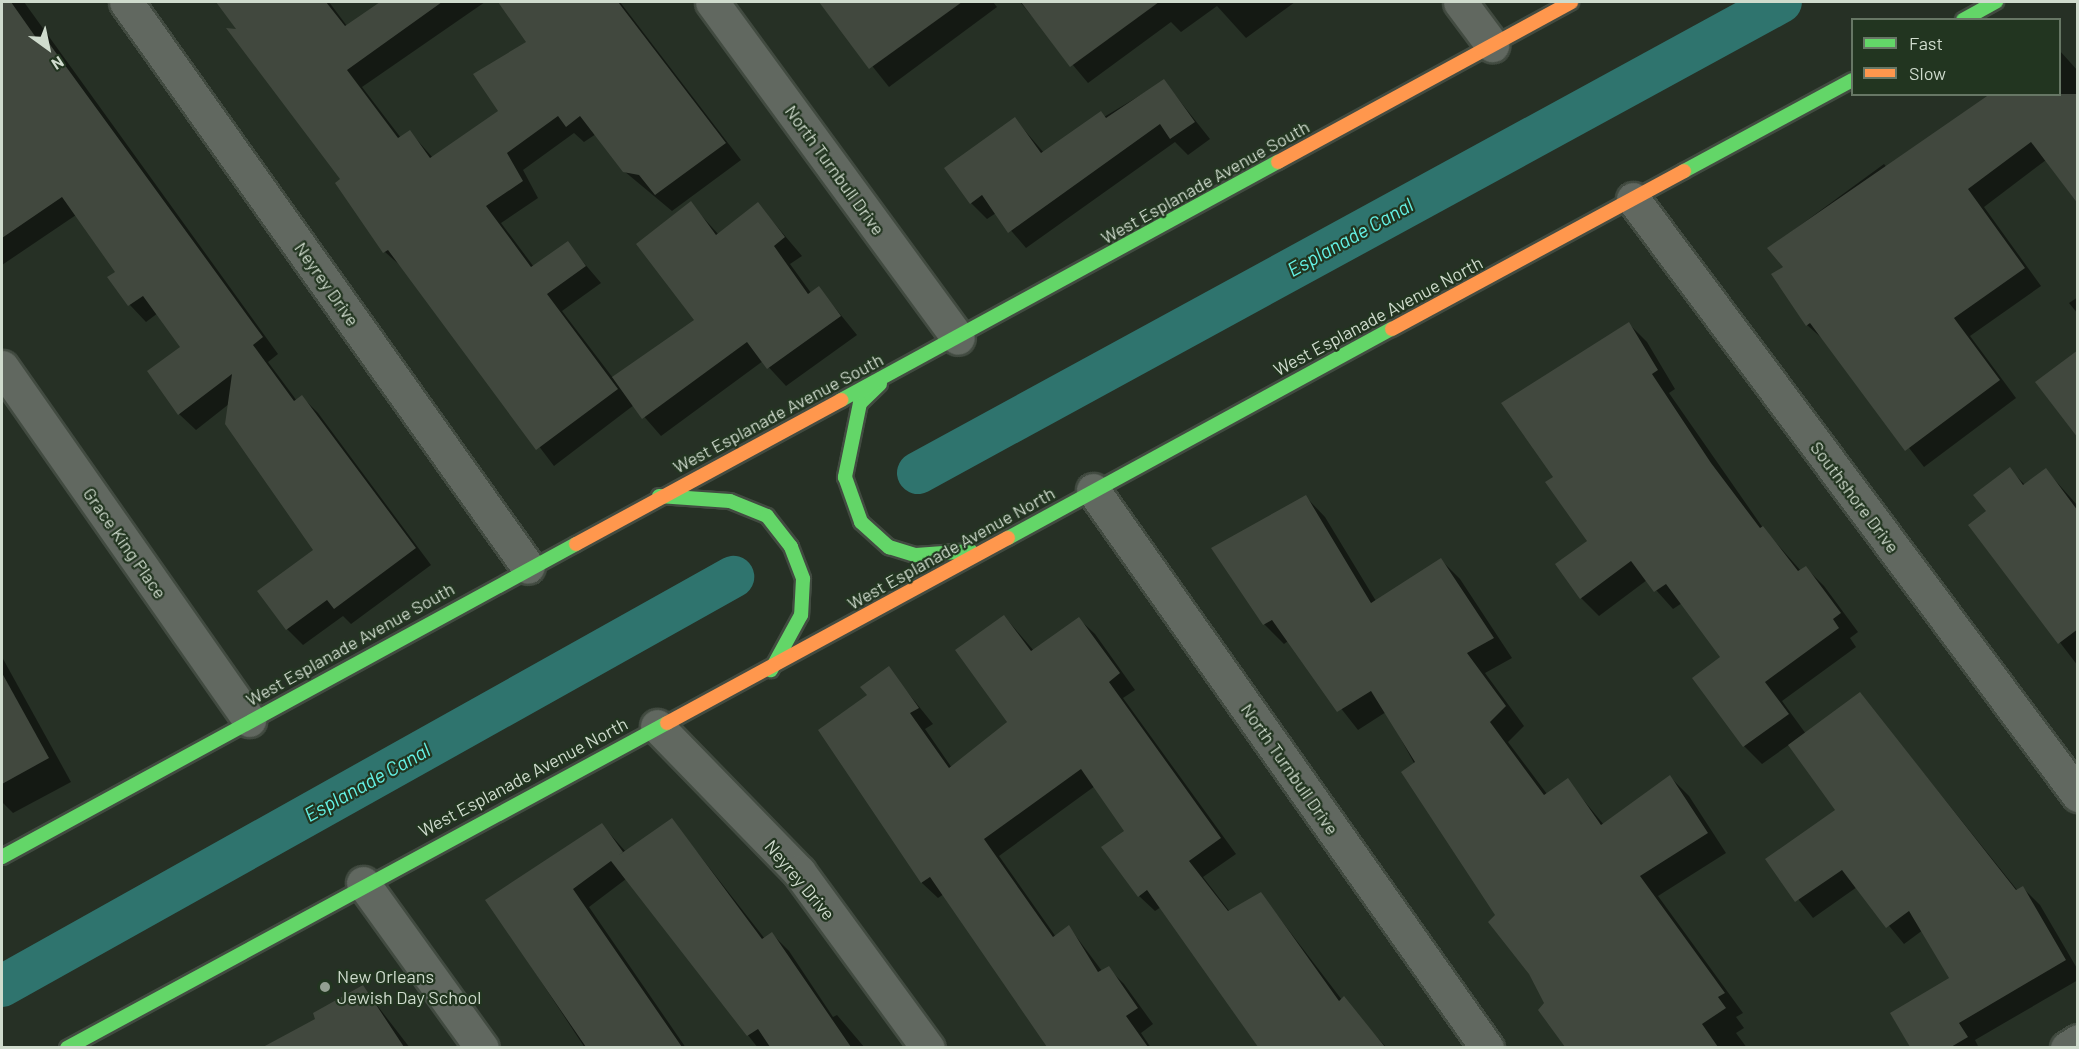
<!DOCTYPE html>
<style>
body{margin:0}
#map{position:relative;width:2079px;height:1049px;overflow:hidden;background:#263025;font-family:Barlow,sans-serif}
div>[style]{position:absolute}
.shadow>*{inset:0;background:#0007}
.canal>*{height:42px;margin:-21px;padding:0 21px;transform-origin:21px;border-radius:21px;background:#2f746e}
.building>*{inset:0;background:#41483e}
.roads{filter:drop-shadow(2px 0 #424b41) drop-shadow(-2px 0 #424b41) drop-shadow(0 2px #424b41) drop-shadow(0 -2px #424b41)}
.street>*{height:33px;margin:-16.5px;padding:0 16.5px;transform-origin:16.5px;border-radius:16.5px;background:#616860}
.fast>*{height:14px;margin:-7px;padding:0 7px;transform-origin:7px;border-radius:7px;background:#63d668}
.slow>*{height:14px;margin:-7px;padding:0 7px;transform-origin:7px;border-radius:7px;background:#ff974d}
.dots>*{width:16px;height:16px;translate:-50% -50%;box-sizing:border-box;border:3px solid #223520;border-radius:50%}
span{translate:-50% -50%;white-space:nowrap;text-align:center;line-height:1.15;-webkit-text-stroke:4.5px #223520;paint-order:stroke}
.street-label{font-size:18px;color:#cfdbcd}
.poi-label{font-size:18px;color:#cfdbcd}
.left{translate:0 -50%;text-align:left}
.water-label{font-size:20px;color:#64f1e5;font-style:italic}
.frame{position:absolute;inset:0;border:3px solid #cfdbcd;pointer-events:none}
.legend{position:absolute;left:1851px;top:18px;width:210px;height:78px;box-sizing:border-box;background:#223520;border:2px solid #677765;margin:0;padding:8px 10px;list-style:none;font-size:18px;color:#cfdbcd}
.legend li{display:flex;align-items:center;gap:12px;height:30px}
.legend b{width:30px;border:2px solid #677765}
.north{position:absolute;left:18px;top:18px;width:60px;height:60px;-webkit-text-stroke:4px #223520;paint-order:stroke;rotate:147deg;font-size:16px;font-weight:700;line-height:24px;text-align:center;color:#cfdbcd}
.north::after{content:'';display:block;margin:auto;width:21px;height:27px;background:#cfdbcd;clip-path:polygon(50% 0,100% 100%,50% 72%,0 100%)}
</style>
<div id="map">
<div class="shadow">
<div style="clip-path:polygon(2px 2px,24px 2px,278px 354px,268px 362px,297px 401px,302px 397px,318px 413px,431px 565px,351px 624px,343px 616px,303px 645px,287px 629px,315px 550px,229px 404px,196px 430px,179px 414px,182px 347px,158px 313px,146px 322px,130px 305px,109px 277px,117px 272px,76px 215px,2px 265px,2px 193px,9px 189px,2px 178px)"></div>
<div style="clip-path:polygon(218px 2px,329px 2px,347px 26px,383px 2px,485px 2px,362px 87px,401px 138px,410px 132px,433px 158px,500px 112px,529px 42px,500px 2px,620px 2px,741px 160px,672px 211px,624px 171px,596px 134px,584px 142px,574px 133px,523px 170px,538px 198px,501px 223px,534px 267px,567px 243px,601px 283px,562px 311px,613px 378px,697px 321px,690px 203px,719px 235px,758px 204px,802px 256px,790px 264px,811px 293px,819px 288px,857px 335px,786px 386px,763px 361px,661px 436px,634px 405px,554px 466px,403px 268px,385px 252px,337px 184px,342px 180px)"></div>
<div style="clip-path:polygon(821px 2px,993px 2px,997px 7px,889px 87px)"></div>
<div style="clip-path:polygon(1020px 2px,1295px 2px,1246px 38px,1217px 6px,1181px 32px,1171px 22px,1088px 83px)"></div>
<div style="clip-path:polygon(2060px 51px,2078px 71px,2078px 204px,2046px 160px,1984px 207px,2041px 286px,1970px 336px,2016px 398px,1924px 467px,1825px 341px,1807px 325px,1773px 275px,1785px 268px,1769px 248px,1884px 164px,1889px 170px,2060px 94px)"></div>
<div style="clip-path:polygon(1164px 81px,1210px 139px,1188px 155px,1175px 142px,1026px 248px,996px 213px,987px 219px,971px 203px,1015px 119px,1044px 153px)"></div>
<div style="clip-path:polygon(2078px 297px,2078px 314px,2069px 303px)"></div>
<div style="clip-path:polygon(1629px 324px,1647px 342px,1675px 389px,1669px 393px,1763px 528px,1801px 571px,1806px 568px,1824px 586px,1858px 632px,1850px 638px,1856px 647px,1782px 701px,1806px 734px,1860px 694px,2018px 891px,2023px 888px,2040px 905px,2078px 970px,2078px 980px,1975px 1040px,1979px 1048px,1912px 1048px,1892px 1014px,1951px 979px,1923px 930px,1904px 944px,1857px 887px,1813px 918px,1767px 860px,1837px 810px,1790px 744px,1762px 764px,1744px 746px,1722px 657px,1682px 603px,1673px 609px,1647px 580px,1599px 616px,1581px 598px,1589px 542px,1555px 477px)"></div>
<div style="clip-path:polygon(2009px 469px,2025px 485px,2046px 470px,2078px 506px,2078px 666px,1970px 525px,1988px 512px)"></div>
<div style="clip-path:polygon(1306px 497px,1325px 517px,1376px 601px,1441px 560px,1460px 579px,1512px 658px,1485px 673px,1524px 726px,1508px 742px,1547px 794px,1567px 780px,1604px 825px,1670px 777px,1689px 796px,1726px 853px,1658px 896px,1743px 1013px,1736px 1017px,1744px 1028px,1736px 1033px,1747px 1048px,1567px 1048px,1540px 1010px,1546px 1003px,1386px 712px,1358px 730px,1288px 641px,1284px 644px,1264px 624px,1213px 548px)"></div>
<div style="clip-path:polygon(1004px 616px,1034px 651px,1079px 619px,1095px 634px,1135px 690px,1123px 698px,1236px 854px,1203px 877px,1230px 912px,1261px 894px,1342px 1000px,1387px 1048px,1259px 1048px,1161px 907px,1155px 911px,1139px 896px,1126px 832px,1095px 786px,999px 856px,1056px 937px,1069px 927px,1102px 971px,1108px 968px,1124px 984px,1153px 1024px,1141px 1033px,1151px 1048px,1097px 1048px,1092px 1040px,1083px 1048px,1047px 1045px,944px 894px,938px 898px,922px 883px,820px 731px,869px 696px,888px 668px,933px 724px,925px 729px,952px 768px,1009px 723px)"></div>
<div style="clip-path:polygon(2px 657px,71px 782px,13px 813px,2px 802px)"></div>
<div style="clip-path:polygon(672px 820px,765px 939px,772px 934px,789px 951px,833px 1017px,837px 1015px,865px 1048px,758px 1048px,626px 879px,589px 907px,686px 1048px,585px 1048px,488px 901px,602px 825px,626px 852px)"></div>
<div style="clip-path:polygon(363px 987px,410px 1048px,266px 1048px,317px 1020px)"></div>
</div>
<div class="canal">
<div style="left:918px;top:473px;width:983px;rotate:-28.62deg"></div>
<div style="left:2px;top:986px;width:838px;rotate:-29.23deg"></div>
</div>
<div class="building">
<div style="clip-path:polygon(2px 2px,11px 2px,37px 39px,43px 35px,263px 337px,253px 345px,294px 401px,302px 395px,416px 548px,334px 609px,327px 600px,286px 630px,257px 591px,313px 550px,225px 424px,232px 374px,178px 415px,147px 371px,180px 347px,143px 296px,128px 306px,107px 277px,115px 272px,62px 197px,2px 238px)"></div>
<div style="clip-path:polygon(216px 2px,326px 2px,345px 26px,380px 2px,442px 2px,347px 70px,398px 138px,410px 130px,430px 158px,498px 111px,473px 74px,526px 42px,498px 2px,618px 2px,726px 143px,655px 195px,639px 175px,623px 172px,580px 116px,566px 127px,558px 116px,507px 153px,523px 181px,486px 206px,531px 267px,568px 241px,586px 266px,547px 294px,618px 389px,536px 450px,388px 250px,383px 253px,335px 183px,340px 179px,226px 28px,236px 29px)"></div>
<div style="clip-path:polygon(819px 2px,962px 2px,869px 69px)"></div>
<div style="clip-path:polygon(1021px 2px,1159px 2px,1070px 67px)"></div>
<div style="clip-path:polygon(1164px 79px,1195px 122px,1170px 139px,1160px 124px,1008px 233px,982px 195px,970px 204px,944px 168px,1015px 117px,1041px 153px,1101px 111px,1106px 118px)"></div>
<div style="clip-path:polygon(1990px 94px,2078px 94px,2078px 204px,2031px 142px,1968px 189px,2025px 268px,1954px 318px,2000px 380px,1905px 451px,1810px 323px,1806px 326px,1771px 274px,1783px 267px,1767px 248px)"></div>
<div style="clip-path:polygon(691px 201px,716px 235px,758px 202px,785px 237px,774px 246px,808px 294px,819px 286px,841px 316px,767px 369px,747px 342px,642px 419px,612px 377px,694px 320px,636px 244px)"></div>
<div style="clip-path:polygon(1629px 322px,1658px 370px,1652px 374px,1711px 463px,1760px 528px,1763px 526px,1798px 571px,1806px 566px,1841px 613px,1833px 619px,1839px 628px,1765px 682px,1789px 714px,1743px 747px,1692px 678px,1720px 657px,1666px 584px,1654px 592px,1631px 561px,1580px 599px,1555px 564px,1587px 541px,1545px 482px,1553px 477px,1501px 403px)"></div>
<div style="clip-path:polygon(2078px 350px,2078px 438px,2035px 382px)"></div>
<div style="clip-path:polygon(2010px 467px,2023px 485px,2046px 468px,2078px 511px,2078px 629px,2058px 644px,1968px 525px,1986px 511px,1973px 495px)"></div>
<div style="clip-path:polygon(1306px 495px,1371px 603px,1441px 558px,1494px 638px,1467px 653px,1506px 706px,1490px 722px,1544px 795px,1568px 778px,1601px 825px,1670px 775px,1708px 833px,1640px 876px,1725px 993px,1718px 997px,1726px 1008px,1702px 1024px,1718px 1047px,1565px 1047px,1538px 1010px,1544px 1003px,1529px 974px,1488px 922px,1495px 915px,1401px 772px,1415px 762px,1371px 691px,1337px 712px,1272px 620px,1263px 625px,1211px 548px)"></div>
<div style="clip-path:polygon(1004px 615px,1031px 651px,1079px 617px,1120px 673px,1109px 682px,1221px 838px,1189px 861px,1228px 911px,1261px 892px,1339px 1001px,1344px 996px,1385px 1047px,1258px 1047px,1147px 890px,1138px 897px,1101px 847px,1124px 831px,1081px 769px,984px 839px,1053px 937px,1069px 925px,1098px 972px,1109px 966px,1138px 1008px,1126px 1016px,1148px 1047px,1047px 1047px,930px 877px,921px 883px,818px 730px,867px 695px,860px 687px,889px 666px,919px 708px,910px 713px,949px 768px,1007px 722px,955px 650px)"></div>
<div style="clip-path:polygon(2px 673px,49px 758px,2px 784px)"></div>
<div style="clip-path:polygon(1860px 692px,2016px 890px,2023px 886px,2066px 960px,1959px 1023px,1968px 1037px,1951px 1047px,1910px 1047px,1890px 1013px,1949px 978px,1909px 911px,1886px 928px,1842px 870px,1795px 902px,1765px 859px,1835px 810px,1788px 745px)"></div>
<div style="clip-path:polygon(672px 818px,762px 939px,772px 932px,851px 1047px,770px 1047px,758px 1029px,747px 1036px,611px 861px,573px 889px,682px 1047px,586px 1047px,485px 900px,602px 823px,623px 852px,619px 855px)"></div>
<div style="clip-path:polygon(363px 985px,404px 1047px,263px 1047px,315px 1019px,313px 1013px)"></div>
</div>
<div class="roads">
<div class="street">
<div style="left:126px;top:2px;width:693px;rotate:54.57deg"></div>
<div style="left:712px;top:2px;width:416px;rotate:53.8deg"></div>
<div style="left:1460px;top:2px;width:54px;rotate:53.3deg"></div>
<div style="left:1633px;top:199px;width:744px;rotate:53.25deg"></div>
<div style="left:2px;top:367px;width:431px;rotate:55deg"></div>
<div style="left:1093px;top:490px;width:683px;rotate:54.77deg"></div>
<div style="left:657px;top:726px;width:204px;rotate:45.8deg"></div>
<div style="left:799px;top:872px;width:218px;rotate:53.8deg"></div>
<div style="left:363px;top:883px;width:203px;rotate:54.2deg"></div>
<div style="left:2067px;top:1048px;width:13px;rotate:-32deg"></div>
</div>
<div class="fast">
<div style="left:1963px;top:20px;width:38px;rotate:-29deg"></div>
<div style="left:1684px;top:171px;width:191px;rotate:-28.4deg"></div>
<div style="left:880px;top:384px;width:28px;rotate:136deg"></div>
<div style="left:860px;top:403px;width:76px;rotate:101.5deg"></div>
<div style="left:845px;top:477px;width:48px;rotate:70.4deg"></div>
<div style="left:861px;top:522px;width:38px;rotate:42deg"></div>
<div style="left:889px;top:547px;width:28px;rotate:17deg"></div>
<div style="left:916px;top:555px;width:55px;rotate:-4.2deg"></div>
<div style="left:841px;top:400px;width:498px;rotate:-28.6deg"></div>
<div style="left:659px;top:496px;width:71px;rotate:4deg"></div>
<div style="left:730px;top:501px;width:40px;rotate:22deg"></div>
<div style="left:767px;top:516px;width:39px;rotate:52deg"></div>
<div style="left:791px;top:547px;width:34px;rotate:69deg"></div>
<div style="left:803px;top:579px;width:36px;rotate:93deg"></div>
<div style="left:801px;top:615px;width:63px;rotate:118.6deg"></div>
<div style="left:1008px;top:538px;width:437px;rotate:-28.6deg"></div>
<div style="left:2px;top:857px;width:654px;rotate:-28.6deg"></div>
<div style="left:67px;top:1048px;width:682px;rotate:-28.44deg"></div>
</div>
<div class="slow">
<div style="left:1278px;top:162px;width:334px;rotate:-28.6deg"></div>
<div style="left:1392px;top:329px;width:332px;rotate:-28.4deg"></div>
<div style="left:576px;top:544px;width:302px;rotate:-28.5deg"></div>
<div style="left:667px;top:723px;width:388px;rotate:-28.5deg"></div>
</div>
</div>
<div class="dots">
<div style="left:325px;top:987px;background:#949f92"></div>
</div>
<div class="street-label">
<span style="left:835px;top:170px;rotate:54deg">North Turnbull Drive</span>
<span style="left:1205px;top:182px;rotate:-29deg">West Esplanade Avenue South</span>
<span style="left:327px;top:284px;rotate:55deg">Neyrey Drive</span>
<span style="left:1378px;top:316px;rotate:-28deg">West Esplanade Avenue North</span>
<span style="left:778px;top:413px;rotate:-28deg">West Esplanade Avenue South</span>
<span style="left:1855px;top:497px;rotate:53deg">Southshore Drive</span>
<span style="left:125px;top:543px;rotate:55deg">Grace King Place</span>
<span style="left:951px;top:548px;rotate:-29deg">West Esplanade Avenue North</span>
<span style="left:350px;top:644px;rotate:-29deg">West Esplanade Avenue South</span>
<span style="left:1290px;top:769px;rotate:55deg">North Turnbull Drive</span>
<span style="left:523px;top:777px;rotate:-28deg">West Esplanade Avenue North</span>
<span style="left:800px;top:880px;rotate:50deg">Neyrey Drive</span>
</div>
<div class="poi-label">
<span class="left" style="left:337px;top:987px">New Orleans<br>Jewish Day School</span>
</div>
<div class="water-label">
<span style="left:1350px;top:237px;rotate:-29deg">Esplanade Canal</span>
<span style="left:367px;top:782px;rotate:-29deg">Esplanade Canal</span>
</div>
<div class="frame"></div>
<ul class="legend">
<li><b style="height:8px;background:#63d668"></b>Fast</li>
<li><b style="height:8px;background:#ff974d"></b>Slow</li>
</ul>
<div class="north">N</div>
</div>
